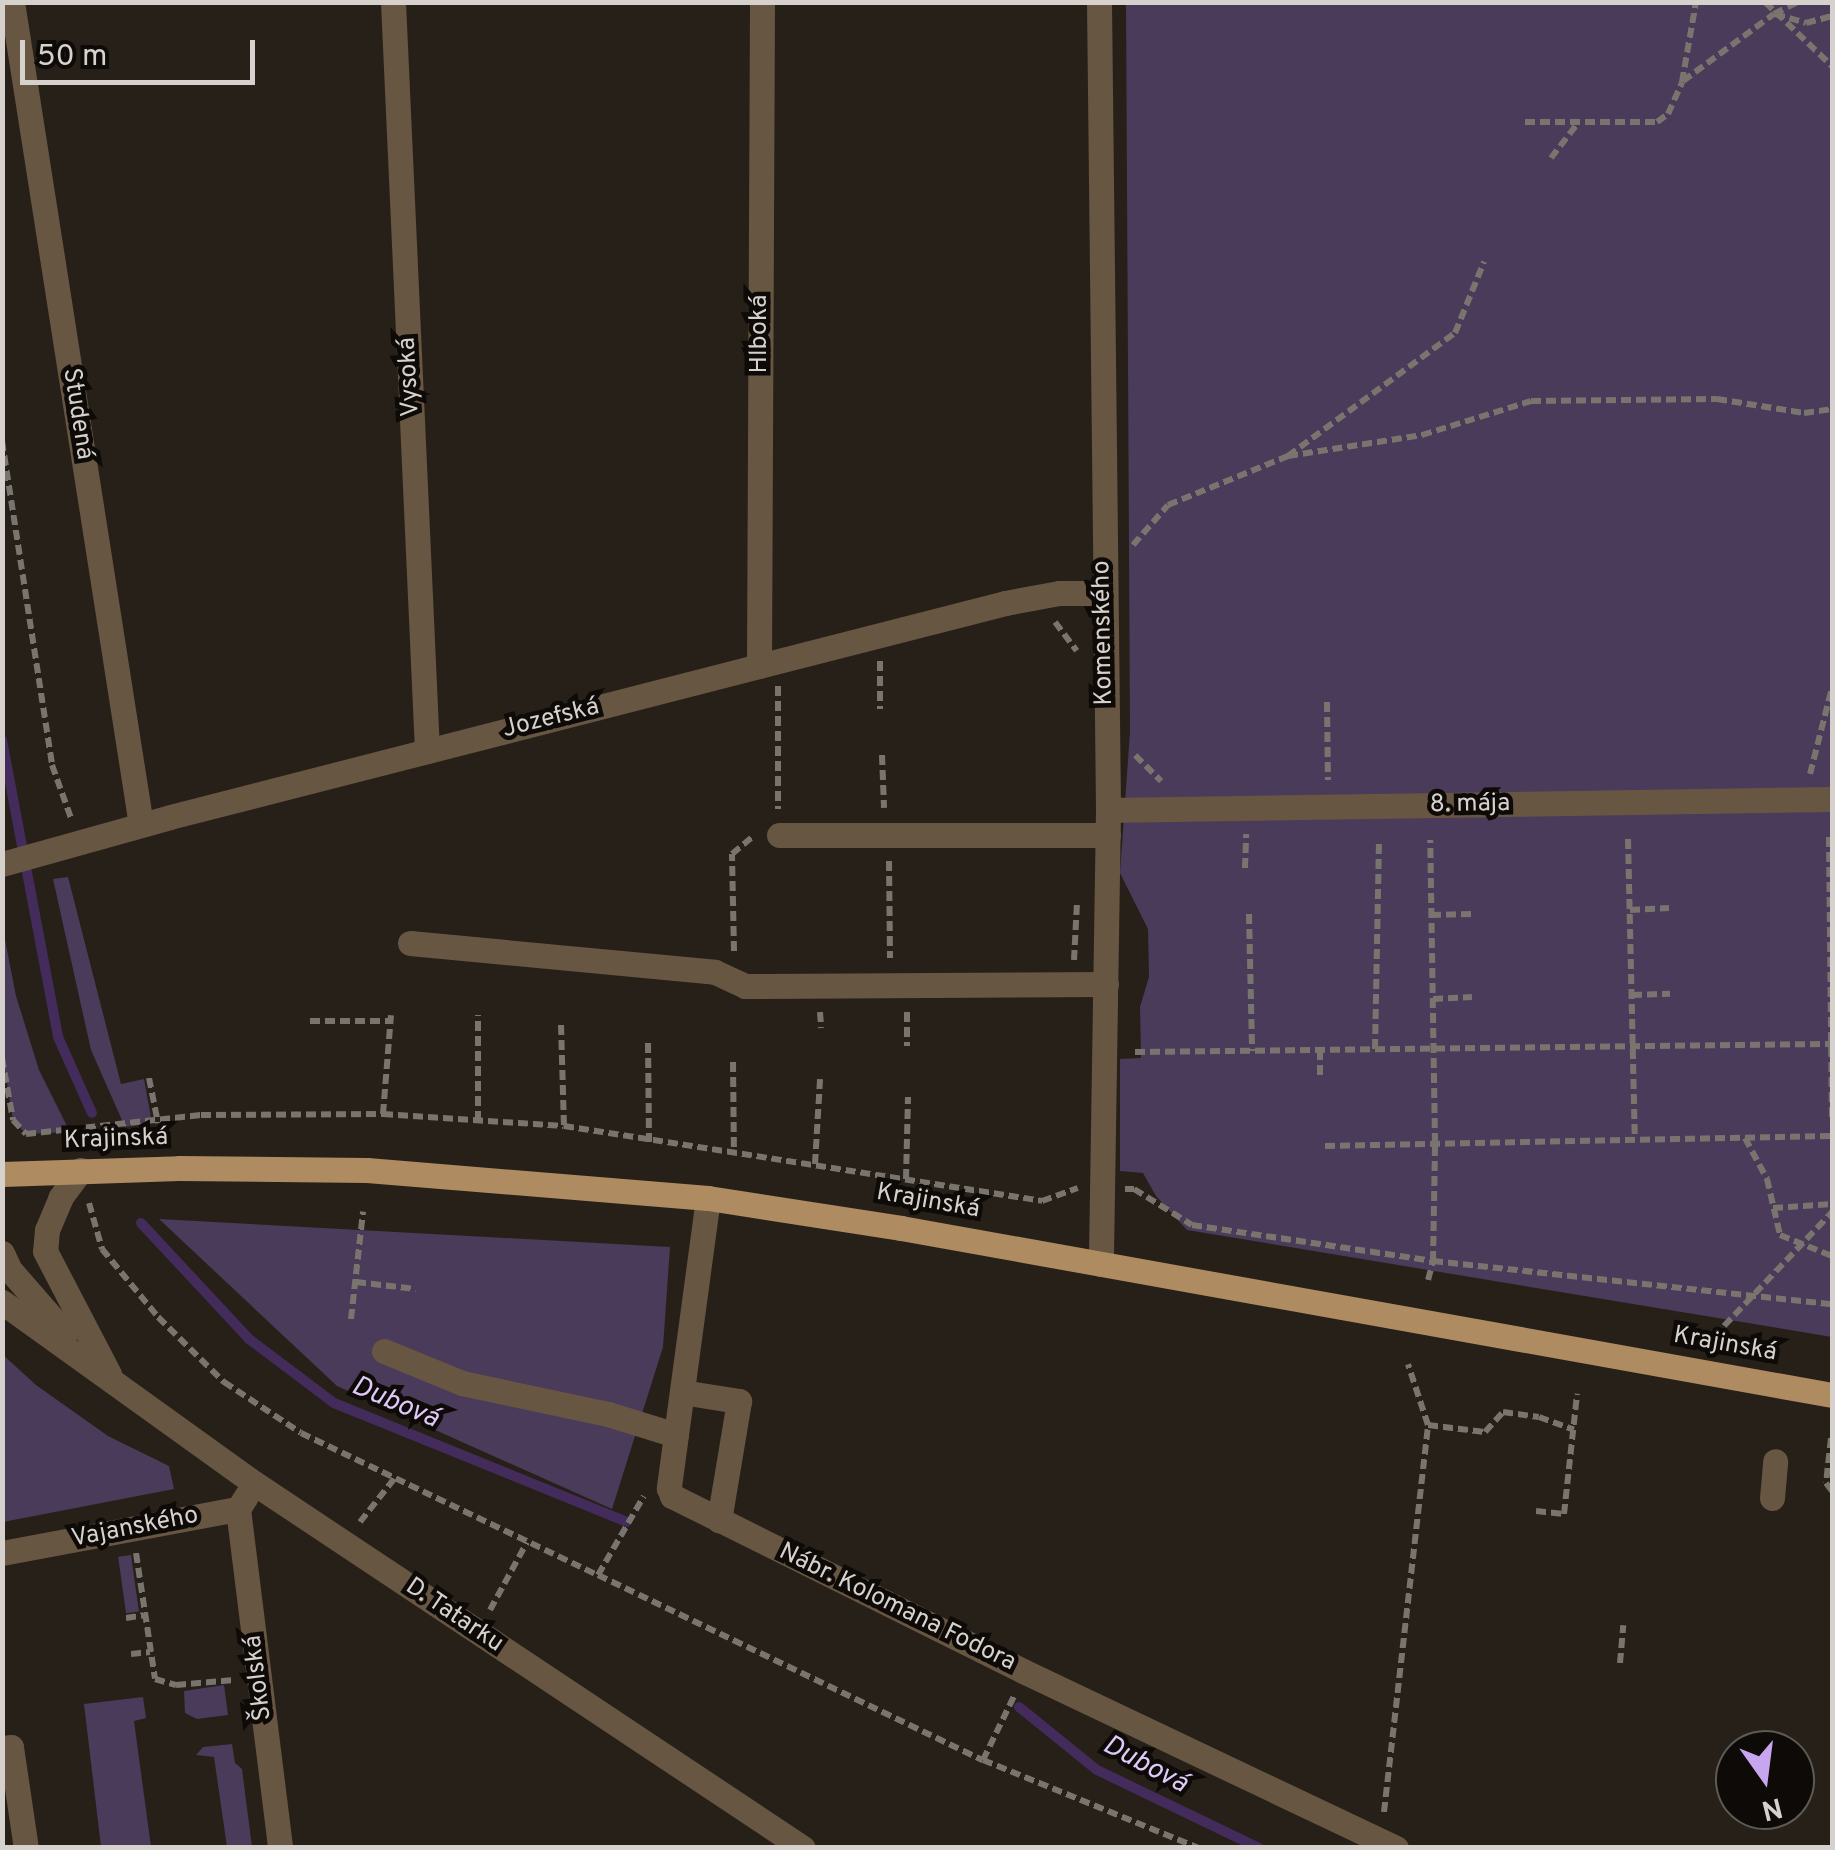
<!DOCTYPE html>
<meta charset="utf-8">
<style>
body{margin:0}
#map{position:relative;width:1835px;height:1850px;overflow:hidden;background:#262018;font-family:Overpass,sans-serif}
div>[style]{position:absolute}
.green>*{inset:0;background:#493b59;transform-origin:0 0}
.stream>*{height:10px;margin:-5px;padding:0 5px;transform-origin:5px;border-radius:5px;background:#432c5c}
.path>*{height:6px;margin-top:-3px;transform-origin:0;background:repeating-linear-gradient(90deg,#7a746e 0 10px,transparent 0 15px)}
.minor>*{height:25px;margin:-12.5px;padding:0 12.5px;transform-origin:12.5px;border-radius:12.5px;background:#675642}
.major>*{height:25px;margin:-12.5px;padding:0 12.5px;transform-origin:12.5px;border-radius:12.5px;background:#ae8b61}
span{translate:-50% -50%;white-space:nowrap;text-align:center;line-height:1.15;-webkit-text-stroke:9px #0d0a07;paint-order:stroke}
.street-label{font-size:25px;color:#d6d1cc}
.water-label{font-size:28px;color:#dec9f9;font-style:italic}
.frame{position:absolute;inset:0;border:5px solid #d6d1cc;pointer-events:none}
.north{position:absolute;left:1715px;top:1730px;width:100px;height:100px;box-sizing:border-box;background:#0d0a07;border:2px solid #5d5a56;border-radius:50%;rotate:166deg;font-size:28px;font-weight:700;line-height:40px;text-align:center;color:#d6d1cc}
.north::after{content:'';display:block;margin:auto;width:35px;height:45px;background:#c7a6ef;clip-path:polygon(50% 0,100% 100%,50% 72%,0 100%)}
.scale{position:absolute;left:20px;top:40px;width:235px;height:45px;box-sizing:border-box;border:5px solid #d6d1cc;border-top:0;padding-left:12px;font-size:30px;line-height:35px;white-space:nowrap;color:#d6d1cc;-webkit-text-stroke:8px #0d0a07;paint-order:stroke}
</style>
<div id="map">
<div class="green">
<div style="clip-path:polygon(1126px 3px,1832px 3px,1832px 1337px,1187px 1230px,1156px 1196px,1143px 1173px,1120px 1171px,1120px 1059px,1141px 1058px,1140px 1007px,1149px 977px,1148px 929px,1120px 873px,1130px 732px)"></div>
<div style="clip-path:polygon(68px 877px,121px 1084px,144px 1079px,152px 1123px,125px 1127px,91px 1050px,53px 879px)"></div>
<div style="clip-path:polygon(3px 929px,16px 996px,39px 1070px,70px 1132px,26px 1134px,13px 1120px,3px 1058px)"></div>
<div style="clip-path:polygon(159px 1219px,670px 1247px,663px 1347px,612px 1509px,337px 1386px)"></div>
<div style="clip-path:polygon(2px 1354px,36px 1385px,108px 1436px,169px 1466px,174px 1489px,3px 1522px)"></div>
<div style="left:131px;top:1555px;width:57px;height:13px;rotate:82deg"></div>
<div style="clip-path:polygon(224px 1685px,228px 1715px,197px 1719px,185px 1713px,184px 1691px)"></div>
<div style="clip-path:polygon(143px 1697px,146px 1718px,134px 1721px,151px 1847px,101px 1847px,84px 1704px)"></div>
<div style="clip-path:polygon(232px 1744px,235px 1763px,242px 1769px,252px 1847px,227px 1847px,214px 1757px,196px 1755px,203px 1747px)"></div>
</div>
<div class="stream">
<div style="left:2px;top:740px;width:302px;rotate:79.3deg"></div>
<div style="left:58px;top:1037px;width:83px;rotate:65.9deg"></div>
<div style="left:141px;top:1223px;width:158px;rotate:47deg"></div>
<div style="left:249px;top:1339px;width:106px;rotate:37deg"></div>
<div style="left:334px;top:1403px;width:316px;rotate:22.1deg"></div>
<div style="left:1019px;top:1707px;width:100px;rotate:38.9deg"></div>
<div style="left:1097px;top:1770px;width:180px;rotate:25.7deg"></div>
</div>
<div class="path">
<div style="left:1765px;top:2px;width:93px;rotate:43.7deg"></div>
<div style="left:1775px;top:14px;width:32px;rotate:16deg"></div>
<div style="left:1806px;top:23px;width:27px;rotate:-15deg"></div>
<div style="left:1683px;top:81px;width:113px;rotate:-36.4deg"></div>
<div style="left:1774px;top:14px;width:27px;rotate:-27deg"></div>
<div style="left:1525px;top:122px;width:132px"></div>
<div style="left:1657px;top:122px;width:14px;rotate:-36deg"></div>
<div style="left:1668px;top:114px;width:35px;rotate:-66deg"></div>
<div style="left:1682px;top:82px;width:81px;rotate:-80.1deg"></div>
<div style="left:1551px;top:158px;width:44px;rotate:-52.4deg"></div>
<div style="left:2px;top:441px;width:328px;rotate:81.2deg"></div>
<div style="left:52px;top:765px;width:56px;rotate:70.3deg"></div>
<div style="left:1288px;top:456px;width:136px;rotate:-8.9deg"></div>
<div style="left:1422px;top:435px;width:114px;rotate:-17.3deg"></div>
<div style="left:1531px;top:401px;width:186px;rotate:-0.6deg"></div>
<div style="left:1717px;top:399px;width:88px;rotate:9.1deg"></div>
<div style="left:1804px;top:413px;width:28px;rotate:-8deg"></div>
<div style="left:1133px;top:545px;width:53px;rotate:-48.8deg"></div>
<div style="left:1168px;top:505px;width:130px;rotate:-22.2deg"></div>
<div style="left:1288px;top:456px;width:207px;rotate:-36.4deg"></div>
<div style="left:1455px;top:333px;width:77px;rotate:-67.8deg"></div>
<div style="left:1055px;top:622px;width:36px;rotate:53deg"></div>
<div style="left:880px;top:661px;width:48px;rotate:90deg"></div>
<div style="left:778px;top:686px;width:123px;rotate:90deg"></div>
<div style="left:1327px;top:702px;width:78px;rotate:89.3deg"></div>
<div style="left:882px;top:755px;width:53px;rotate:87.8deg"></div>
<div style="left:1135px;top:755px;width:37px;rotate:45deg"></div>
<div style="left:1810px;top:774px;width:89px;rotate:-75.7deg"></div>
<div style="left:1829px;top:837px;width:280px;rotate:89.4deg"></div>
<div style="left:1628px;top:839px;width:300px;rotate:88.7deg"></div>
<div style="left:889px;top:861px;width:97px;rotate:89.4deg"></div>
<div style="left:1245px;top:868px;width:34px;rotate:-88deg"></div>
<div style="left:1630px;top:910px;width:39px;rotate:-3deg"></div>
<div style="left:1249px;top:914px;width:137px;rotate:88.7deg"></div>
<div style="left:1431px;top:915px;width:40px;rotate:-1.4deg"></div>
<div style="left:734px;top:951px;width:97px;rotate:-91.2deg"></div>
<div style="left:732px;top:854px;width:26px;rotate:-40deg"></div>
<div style="left:1074px;top:960px;width:57px;rotate:-87deg"></div>
<div style="left:1632px;top:995px;width:38px;rotate:-2deg"></div>
<div style="left:1433px;top:999px;width:39px;rotate:-3deg"></div>
<div style="left:820px;top:1012px;width:16px;rotate:86deg"></div>
<div style="left:907px;top:1012px;width:34px;rotate:90deg"></div>
<div style="left:310px;top:1021px;width:81px"></div>
<div style="left:561px;top:1025px;width:101px;rotate:88.3deg"></div>
<div style="left:648px;top:1043px;width:99px;rotate:89.4deg"></div>
<div style="left:1375px;top:1049px;width:208px;rotate:-88.9deg"></div>
<div style="left:1320px;top:1050px;width:30px;rotate:90deg"></div>
<div style="left:1135px;top:1052px;width:697px;rotate:-0.66deg"></div>
<div style="left:2px;top:1058px;width:63px;rotate:79.9deg"></div>
<div style="left:13px;top:1120px;width:19px;rotate:47deg"></div>
<div style="left:26px;top:1134px;width:176px;rotate:-6.2deg"></div>
<div style="left:201px;top:1115px;width:182px;rotate:-0.3deg"></div>
<div style="left:383px;top:1114px;width:181px;rotate:3.8deg"></div>
<div style="left:564px;top:1126px;width:484px;rotate:8.9deg"></div>
<div style="left:1042px;top:1201px;width:38px;rotate:-20deg"></div>
<div style="left:733px;top:1062px;width:89px;rotate:89.4deg"></div>
<div style="left:149px;top:1078px;width:46px;rotate:78.7deg"></div>
<div style="left:383px;top:1114px;width:99px;rotate:-85.4deg"></div>
<div style="left:478px;top:1121px;width:106px;rotate:-90deg"></div>
<div style="left:1745px;top:1138px;width:47px;rotate:61.8deg"></div>
<div style="left:1767px;top:1179px;width:57px;rotate:76.9deg"></div>
<div style="left:1780px;top:1235px;width:56px;rotate:22deg"></div>
<div style="left:1325px;top:1146px;width:507px;rotate:-1.13deg"></div>
<div style="left:815px;top:1164px;width:85px;rotate:-86.6deg"></div>
<div style="left:906px;top:1179px;width:82px;rotate:-88.6deg"></div>
<div style="left:1125px;top:1189px;width:9px"></div>
<div style="left:1134px;top:1189px;width:68px;rotate:31.8deg"></div>
<div style="left:1192px;top:1225px;width:244px;rotate:8.5deg"></div>
<div style="left:1433px;top:1261px;width:401px;rotate:6.2deg"></div>
<div style="left:89px;top:1203px;width:48px;rotate:74.2deg"></div>
<div style="left:102px;top:1249px;width:88px;rotate:50.5deg"></div>
<div style="left:158px;top:1317px;width:93px;rotate:44.6deg"></div>
<div style="left:224px;top:1382px;width:92px;rotate:33.5deg"></div>
<div style="left:301px;top:1433px;width:329px;rotate:25.6deg"></div>
<div style="left:598px;top:1575px;width:91px;rotate:-59.8deg"></div>
<div style="left:1773px;top:1208px;width:59px;rotate:-3.9deg"></div>
<div style="left:1428px;top:1280px;width:20px;rotate:-75deg"></div>
<div style="left:1433px;top:1261px;width:118px;rotate:-89deg"></div>
<div style="left:1435px;top:1143px;width:303px;rotate:-90.9deg"></div>
<div style="left:356px;top:1282px;width:60px;rotate:6.7deg"></div>
<div style="left:351px;top:1319px;width:108px;rotate:-83.6deg"></div>
<div style="left:1724px;top:1326px;width:157px;rotate:-46.5deg"></div>
<div style="left:1428px;top:1425px;width:57px;rotate:7deg"></div>
<div style="left:1485px;top:1432px;width:27px;rotate:-48deg"></div>
<div style="left:1503px;top:1412px;width:36px;rotate:8deg"></div>
<div style="left:1539px;top:1417px;width:37px;rotate:20deg"></div>
<div style="left:1831px;top:1438px;width:45px;rotate:96.3deg"></div>
<div style="left:1826px;top:1483px;width:10px;rotate:53deg"></div>
<div style="left:1536px;top:1511px;width:28px;rotate:6deg"></div>
<div style="left:1564px;top:1514px;width:121px;rotate:-83.8deg"></div>
<div style="left:360px;top:1522px;width:55px;rotate:-51.7deg"></div>
<div style="left:136px;top:1553px;width:127px;rotate:81.4deg"></div>
<div style="left:155px;top:1679px;width:22px;rotate:16deg"></div>
<div style="left:176px;top:1685px;width:58px;rotate:-4.9deg"></div>
<div style="left:598px;top:1575px;width:427px;rotate:25.7deg"></div>
<div style="left:983px;top:1760px;width:233px;rotate:22.2deg"></div>
<div style="left:490px;top:1610px;width:77px;rotate:-61.4deg"></div>
<div style="left:126px;top:1618px;width:18px;rotate:-9deg"></div>
<div style="left:131px;top:1654px;width:19px;rotate:-6deg"></div>
<div style="left:1620px;top:1663px;width:38px;rotate:-85deg"></div>
<div style="left:983px;top:1760px;width:73px;rotate:-64.1deg"></div>
<div style="left:1384px;top:1812px;width:389px;rotate:-83.5deg"></div>
<div style="left:1428px;top:1425px;width:64px;rotate:-108.2deg"></div>
</div>
<div class="minor">
<div style="left:12px;top:2px;width:833px;rotate:81.09deg"></div>
<div style="left:393px;top:2px;width:750px;rotate:87.4deg"></div>
<div style="left:1099px;top:2px;width:808px;rotate:89.36deg"></div>
<div style="left:1108px;top:810px;width:454px;rotate:90.9deg"></div>
<div style="left:759px;top:666px;width:664px;rotate:-89.74deg"></div>
<div style="left:1108px;top:810px;width:724px;rotate:-0.87deg"></div>
<div style="left:779px;top:835px;width:329px"></div>
<div style="left:2px;top:864px;width:174px;rotate:-15.6deg"></div>
<div style="left:170px;top:817px;width:862px;rotate:-14.37deg"></div>
<div style="left:1005px;top:603px;width:55px;rotate:-10.5deg"></div>
<div style="left:1059px;top:593px;width:43px"></div>
<div style="left:410px;top:943px;width:306px;rotate:5.4deg"></div>
<div style="left:715px;top:972px;width:33px;rotate:25deg"></div>
<div style="left:745px;top:986px;width:361px;rotate:-0.3deg"></div>
<div style="left:81px;top:1170px;width:34px;rotate:127deg"></div>
<div style="left:61px;top:1197px;width:36px;rotate:113deg"></div>
<div style="left:47px;top:1230px;width:21px;rotate:95deg"></div>
<div style="left:45px;top:1251px;width:139px;rotate:62.5deg"></div>
<div style="left:708px;top:1198px;width:293px;rotate:97.7deg"></div>
<div style="left:669px;top:1488px;width:9px;rotate:69deg"></div>
<div style="left:672px;top:1496px;width:392px;rotate:26.5deg"></div>
<div style="left:1023px;top:1671px;width:413px;rotate:25.4deg"></div>
<div style="left:2px;top:1253px;width:19px;rotate:65deg"></div>
<div style="left:10px;top:1270px;width:84px;rotate:48.9deg"></div>
<div style="left:2px;top:1302px;width:310px;rotate:35.7deg"></div>
<div style="left:254px;top:1483px;width:659px;rotate:33.62deg"></div>
<div style="left:384px;top:1351px;width:84px;rotate:22.3deg"></div>
<div style="left:462px;top:1383px;width:149px;rotate:12deg"></div>
<div style="left:608px;top:1414px;width:71px;rotate:17.2deg"></div>
<div style="left:682px;top:1392px;width:58px;rotate:9deg"></div>
<div style="left:739px;top:1401px;width:121px;rotate:99.5deg"></div>
<div style="left:1772px;top:1498px;width:37px;rotate:-85deg"></div>
<div style="left:238px;top:1509px;width:342px;rotate:82.9deg"></div>
<div style="left:2px;top:1553px;width:240px;rotate:-10.6deg"></div>
<div style="left:238px;top:1509px;width:15px;rotate:-58deg"></div>
<div style="left:2px;top:1748px;width:9px;rotate:-6deg"></div>
<div style="left:11px;top:1747px;width:102px;rotate:81.6deg"></div>
</div>
<div class="major">
<div style="left:2px;top:1174px;width:177px;rotate:-1.9deg"></div>
<div style="left:179px;top:1168px;width:188px;rotate:0.6deg"></div>
<div style="left:367px;top:1170px;width:342px;rotate:4.7deg"></div>
<div style="left:708px;top:1198px;width:195px;rotate:8.8deg"></div>
<div style="left:901px;top:1228px;width:946px;rotate:10.17deg"></div>
</div>
<div class="street-label">
<span style="left:760px;top:334px;rotate:-90deg">Hlboká</span>
<span style="left:410px;top:377px;rotate:-93deg">Vysoká</span>
<span style="left:77px;top:414px;rotate:81deg">Studená</span>
<span style="left:1104px;top:633px;rotate:-91deg">Komenského</span>
<span style="left:551px;top:719px;rotate:-14deg">Jozefská</span>
<span style="left:1470px;top:805px;rotate:-1deg">8. mája</span>
<span style="left:116px;top:1140px;rotate:-2deg">Krajinská</span>
<span style="left:928px;top:1202px;rotate:10deg">Krajinská</span>
<span style="left:1725px;top:1345px;rotate:10deg">Krajinská</span>
<span style="left:135px;top:1528px;rotate:-11deg">Vajanského</span>
<span style="left:897px;top:1608px;rotate:26deg">Nábr. Kolomana Fodora</span>
<span style="left:454px;top:1616px;rotate:34deg">D. Tatarku</span>
<span style="left:259px;top:1678px;rotate:-97deg">Školská</span>
</div>
<div class="water-label">
<span style="left:395px;top:1403px;rotate:23deg">Dubová</span>
<span style="left:1145px;top:1765px;rotate:28deg">Dubová</span>
</div>
<div class="frame"></div>
<div class="north">N</div>
<div class="scale">50 m</div>
</div>
